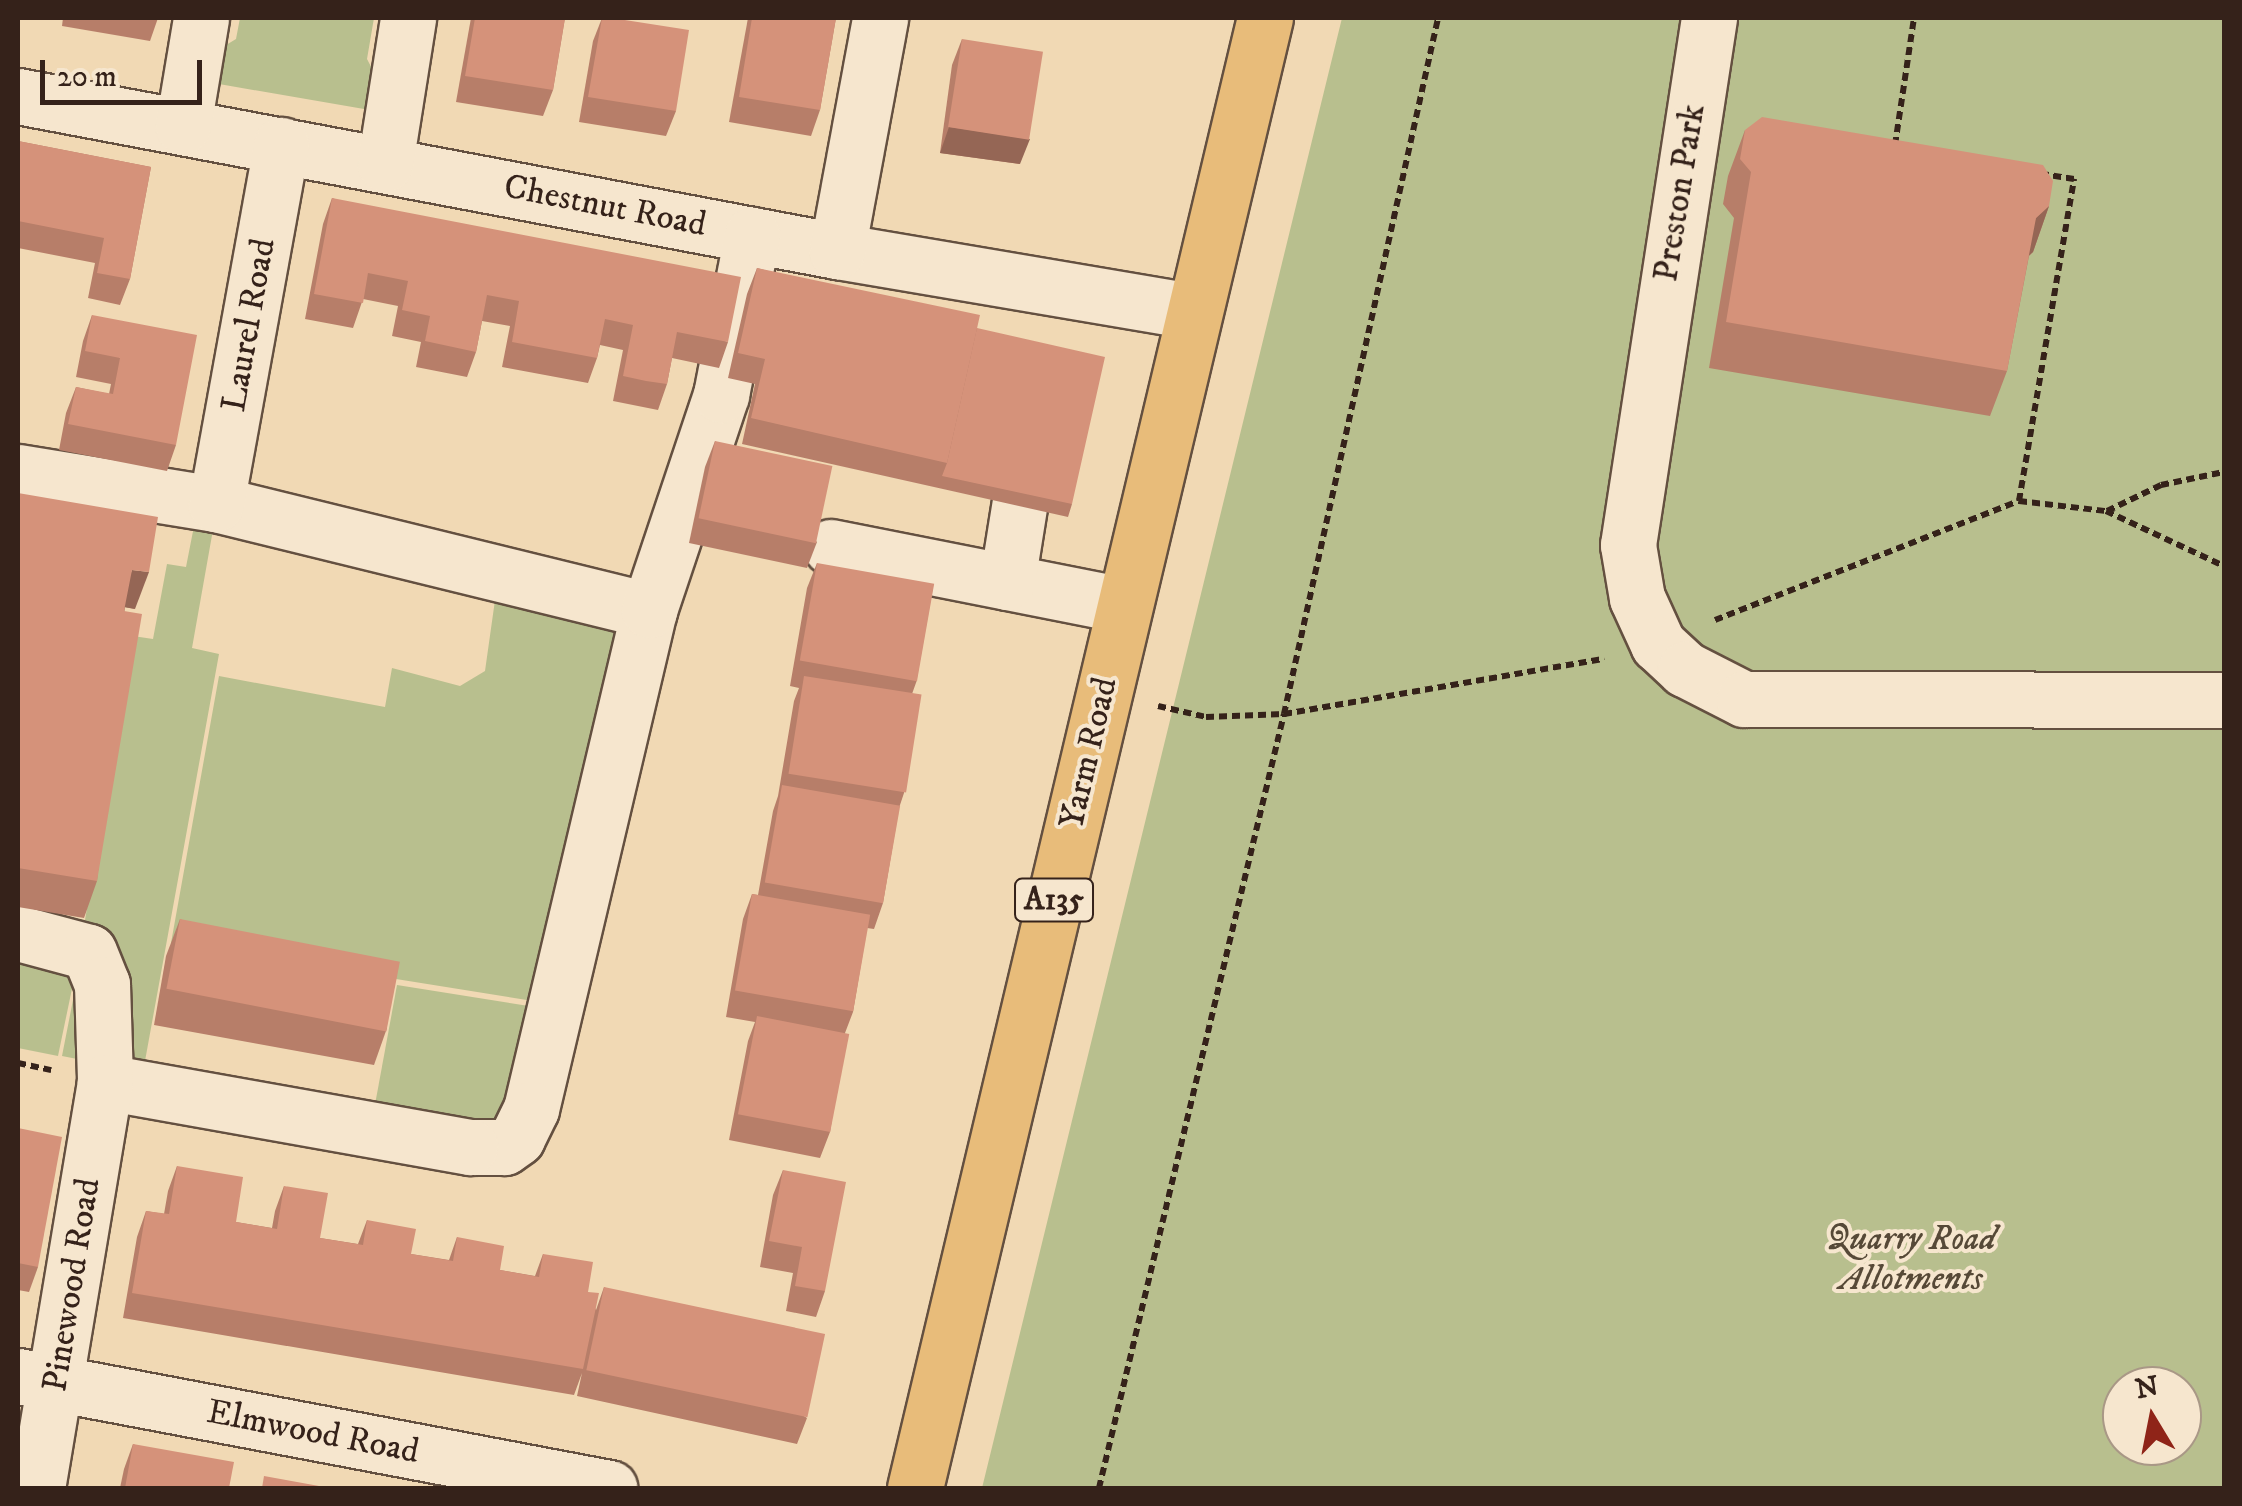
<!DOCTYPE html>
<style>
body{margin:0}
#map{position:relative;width:2242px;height:1506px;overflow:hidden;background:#f1d9b4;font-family:"IM FELL DW Pica",serif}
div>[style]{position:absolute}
.green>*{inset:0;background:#b8bf8e}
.path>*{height:6px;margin-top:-3px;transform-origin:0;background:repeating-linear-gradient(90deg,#35221a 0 8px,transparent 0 13px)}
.roads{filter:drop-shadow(2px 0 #645040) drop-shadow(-2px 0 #645040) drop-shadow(0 2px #645040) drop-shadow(0 -2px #645040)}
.minor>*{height:55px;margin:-27.5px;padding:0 27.5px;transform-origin:27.5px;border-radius:27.5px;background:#f6e6ce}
.major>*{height:55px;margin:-27.5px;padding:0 27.5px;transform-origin:27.5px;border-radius:27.5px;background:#e8bc7a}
.wall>*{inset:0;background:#b77e69}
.shaded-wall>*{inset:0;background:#956655}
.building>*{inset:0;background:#d5927a;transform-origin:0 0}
span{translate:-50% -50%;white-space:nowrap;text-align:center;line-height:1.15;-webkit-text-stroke:8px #f6e6ce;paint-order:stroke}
.shield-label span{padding:2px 8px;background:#f6e6ce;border:2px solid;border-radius:8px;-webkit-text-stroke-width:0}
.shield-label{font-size:32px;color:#35221a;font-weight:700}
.street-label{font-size:35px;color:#35221a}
.park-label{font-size:35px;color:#564937;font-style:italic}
.frame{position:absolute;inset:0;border:20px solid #35221a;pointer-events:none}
.north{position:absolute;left:2102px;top:1366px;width:100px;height:100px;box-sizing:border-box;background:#f6e6ce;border:2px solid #a99886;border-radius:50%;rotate:350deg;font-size:28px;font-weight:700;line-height:40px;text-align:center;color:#35221a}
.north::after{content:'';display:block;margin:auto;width:35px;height:45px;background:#8f2418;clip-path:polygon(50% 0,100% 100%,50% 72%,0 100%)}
.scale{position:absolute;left:40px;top:60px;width:162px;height:45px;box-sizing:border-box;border:5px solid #35221a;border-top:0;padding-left:12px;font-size:30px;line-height:35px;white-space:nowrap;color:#35221a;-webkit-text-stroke:8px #f6e6ce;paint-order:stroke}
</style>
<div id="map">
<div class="green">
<div style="clip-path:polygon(240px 18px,374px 18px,367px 59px,380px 84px,373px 105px,364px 109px,219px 84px,213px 53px,236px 39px)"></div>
<div style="clip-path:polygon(evenodd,1342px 18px,2224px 18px,2224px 1488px,982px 1488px,1342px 18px,2122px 1386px,2182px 1386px,2182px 1446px,2122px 1446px,2122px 1386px)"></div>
<div style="clip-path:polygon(195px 521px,214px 524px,192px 648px,219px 654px,143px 1072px,62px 1056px,82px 954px,18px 909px,85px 920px,133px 636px,153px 639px,167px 564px,186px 567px)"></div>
<div style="clip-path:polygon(496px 593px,626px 624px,533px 1001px,171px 943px,219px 676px,385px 707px,392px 668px,460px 686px,485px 671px)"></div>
<div style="clip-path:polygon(18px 946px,79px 955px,58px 1056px,18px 1048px)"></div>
<div style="clip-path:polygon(397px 985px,535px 1007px,513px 1103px,491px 1123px,374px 1110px)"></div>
</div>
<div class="path">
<div style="left:1895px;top:145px;width:128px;rotate:-81.5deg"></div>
<div style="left:2019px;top:501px;width:327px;rotate:-80.3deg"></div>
<div style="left:2074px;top:179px;width:32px;rotate:-171deg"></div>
<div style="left:2107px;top:511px;width:60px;rotate:-25.7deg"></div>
<div style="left:2161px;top:485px;width:64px;rotate:-11.7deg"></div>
<div style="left:1715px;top:620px;width:326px;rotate:-21.4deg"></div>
<div style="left:2019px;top:501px;width:88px;rotate:6.6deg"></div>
<div style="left:2106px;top:511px;width:130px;rotate:25deg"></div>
<div style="left:1158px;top:706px;width:49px;rotate:12.9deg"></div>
<div style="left:1206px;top:717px;width:78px;rotate:-2.2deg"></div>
<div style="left:1284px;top:714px;width:325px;rotate:-9.8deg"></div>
<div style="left:18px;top:1063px;width:34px;rotate:12deg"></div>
<div style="left:1099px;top:1488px;width:796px;rotate:-76.56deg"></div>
<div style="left:1284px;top:714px;width:713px;rotate:-77.52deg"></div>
</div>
<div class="roads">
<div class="minor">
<div style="left:1709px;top:18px;width:533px;rotate:98.74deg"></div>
<div style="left:1628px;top:545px;width:54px;rotate:80.4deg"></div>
<div style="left:1637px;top:598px;width:51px;rotate:65.5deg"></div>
<div style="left:1658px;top:644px;width:37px;rotate:43deg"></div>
<div style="left:1685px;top:669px;width:66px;rotate:27deg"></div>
<div style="left:1744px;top:699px;width:480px;rotate:0.1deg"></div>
<div style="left:18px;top:96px;width:834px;rotate:10.72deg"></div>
<div style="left:837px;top:251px;width:361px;rotate:9.6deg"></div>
<div style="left:183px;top:126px;width:109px;rotate:-80.5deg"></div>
<div style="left:385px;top:164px;width:148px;rotate:-81deg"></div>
<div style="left:837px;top:251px;width:237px;rotate:-79.5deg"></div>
<div style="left:18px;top:472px;width:201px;rotate:9.2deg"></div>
<div style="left:216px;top:504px;width:446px;rotate:13.8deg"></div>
<div style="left:649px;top:610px;width:513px;rotate:103.3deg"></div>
<div style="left:531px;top:1109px;width:32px;rotate:116deg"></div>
<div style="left:517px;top:1138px;width:16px;rotate:145deg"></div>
<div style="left:504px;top:1147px;width:34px;rotate:180deg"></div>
<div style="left:470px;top:1147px;width:371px;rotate:-169.9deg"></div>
<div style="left:216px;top:504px;width:365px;rotate:-79.7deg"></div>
<div style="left:831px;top:547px;width:299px;rotate:11.2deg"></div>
<div style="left:1007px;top:582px;width:152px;rotate:-80.9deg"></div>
<div style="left:649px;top:610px;width:227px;rotate:-71.5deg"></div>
<div style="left:721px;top:395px;width:163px;rotate:-79deg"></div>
<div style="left:18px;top:933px;width:73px;rotate:15deg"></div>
<div style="left:89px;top:952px;width:35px;rotate:68deg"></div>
<div style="left:102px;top:984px;width:98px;rotate:88.2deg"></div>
<div style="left:105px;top:1082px;width:412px;rotate:99.5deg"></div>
<div style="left:18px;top:1376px;width:602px;rotate:10.73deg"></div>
</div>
<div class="major">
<div style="left:915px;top:1488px;width:1511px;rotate:-76.61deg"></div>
</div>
</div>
<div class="wall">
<div style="clip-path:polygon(63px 18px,158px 18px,150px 41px,62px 26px)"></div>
<div style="clip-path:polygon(471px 18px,565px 18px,553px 90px,543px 116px,456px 102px)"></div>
<div style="clip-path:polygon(602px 18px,676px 111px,666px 136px,579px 122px,593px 41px)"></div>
<div style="clip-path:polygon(748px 18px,836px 18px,820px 110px,811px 136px,729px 122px)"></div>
<div style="clip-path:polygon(962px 39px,1020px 164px,940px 153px,952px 65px)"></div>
<div style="clip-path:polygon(1745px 130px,2049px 206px,2033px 252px,2029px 256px,2007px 371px,1990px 416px,1709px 368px,1734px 218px,1723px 204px,1728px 176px)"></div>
<div style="clip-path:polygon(18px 141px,151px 167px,130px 279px,120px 305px,88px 298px,95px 263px,18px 248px)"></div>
<div style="clip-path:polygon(332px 198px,728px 342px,719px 368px,672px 358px,667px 384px,658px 410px,613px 401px,623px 350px,600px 345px,597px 358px,588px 383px,502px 367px,510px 326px,482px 321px,476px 352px,467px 377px,416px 367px,421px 342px,392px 336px,398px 306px,363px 299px,353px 328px,305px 319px,323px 224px)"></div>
<div style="clip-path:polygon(757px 268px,977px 328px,1072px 504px,1068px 517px,742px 444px,755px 384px,728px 378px,747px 294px)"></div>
<div style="clip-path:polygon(92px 315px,176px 445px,167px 471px,59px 450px,66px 413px,76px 387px,109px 394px,111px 384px,76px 377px,83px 341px)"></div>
<div style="clip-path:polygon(715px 441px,817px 542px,807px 568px,689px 543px,705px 467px)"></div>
<div style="clip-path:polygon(18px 493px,135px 609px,125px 607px,97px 881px,84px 918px,18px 907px)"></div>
<div style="clip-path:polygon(817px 563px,917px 680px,912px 694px,904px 793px,899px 808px,883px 903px,874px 929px,867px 928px,853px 1012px,845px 1033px,830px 1132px,820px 1158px,729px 1140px,748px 1041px,755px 1022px,726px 1017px,743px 919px,752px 894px,758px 895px,773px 811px,778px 796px,794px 701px,799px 688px,790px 686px,807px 588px)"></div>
<div style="clip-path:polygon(180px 919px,387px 1028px,374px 1065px,154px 1025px,166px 956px)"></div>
<div style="clip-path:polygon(18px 1128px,38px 1267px,29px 1292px,18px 1290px)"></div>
<div style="clip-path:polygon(177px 1166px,236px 1222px,272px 1228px,275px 1211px,284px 1186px,320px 1238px,358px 1244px,367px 1220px,411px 1254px,449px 1260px,457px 1237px,500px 1270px,535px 1276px,543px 1254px,588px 1292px,596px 1310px,604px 1287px,807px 1418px,797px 1444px,577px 1396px,582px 1373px,574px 1395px,123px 1318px,137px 1237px,146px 1211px,164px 1214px,168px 1191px)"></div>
<div style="clip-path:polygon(783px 1170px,825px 1291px,816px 1317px,786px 1311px,793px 1273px,760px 1267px,773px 1195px)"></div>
<div style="clip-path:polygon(133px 1444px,229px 1488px,120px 1488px,124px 1469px)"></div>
</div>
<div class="shaded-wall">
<div style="clip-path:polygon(949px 127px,1030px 139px,1020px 164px,940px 153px)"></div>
<div style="clip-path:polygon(2049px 206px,2033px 252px,2019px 264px,2036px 218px)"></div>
<div style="clip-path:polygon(132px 570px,149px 572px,135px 609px,118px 606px)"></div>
</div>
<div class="building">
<div style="clip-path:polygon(475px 18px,565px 18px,553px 90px,465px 76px)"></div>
<div style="clip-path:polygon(602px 18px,612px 18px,689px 30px,676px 111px,588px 97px)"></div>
<div style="clip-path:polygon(752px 18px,836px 18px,820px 110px,739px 97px)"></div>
<div style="left:962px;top:39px;width:82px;height:89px;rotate:9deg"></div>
<div style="clip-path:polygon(1762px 117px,2043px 165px,2053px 181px,2049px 206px,2036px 218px,2007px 371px,1726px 322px,1751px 172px,1740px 159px,1745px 130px)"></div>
<div style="clip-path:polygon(18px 141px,151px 167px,130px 279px,97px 273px,104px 238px,18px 221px)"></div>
<div style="clip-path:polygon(332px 198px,741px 277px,728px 342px,677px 332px,667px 384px,646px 381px,623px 376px,633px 325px,605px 319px,597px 358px,512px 342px,519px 301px,487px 295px,476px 352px,425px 341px,430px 316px,402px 310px,408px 281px,368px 273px,363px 303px,314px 294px)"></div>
<div style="clip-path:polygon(757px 268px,980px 315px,947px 463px,751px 418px,765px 359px,738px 353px)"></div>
<div style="clip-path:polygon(92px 315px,197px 335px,176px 445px,68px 424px,76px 387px,113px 394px,120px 358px,85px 351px)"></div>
<div style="clip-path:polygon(977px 328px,1105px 357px,1072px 504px,942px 476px,947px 463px)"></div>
<div style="left:715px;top:441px;width:120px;height:79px;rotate:12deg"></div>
<div style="clip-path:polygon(18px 493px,158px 517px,149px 572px,132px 570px,124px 611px,142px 614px,97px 881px,18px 868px)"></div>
<div style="left:817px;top:563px;width:119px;height:99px;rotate:10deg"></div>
<div style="left:804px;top:676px;width:119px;height:99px;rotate:9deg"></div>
<div style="left:782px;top:785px;width:120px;height:99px;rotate:10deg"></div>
<div style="left:752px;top:894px;width:120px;height:98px;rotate:10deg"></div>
<div style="left:180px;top:919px;width:224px;height:71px;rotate:11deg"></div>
<div style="left:757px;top:1016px;width:94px;height:100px;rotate:11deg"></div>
<div style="clip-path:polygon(18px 1128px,62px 1137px,38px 1267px,18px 1263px)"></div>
<div style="clip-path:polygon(177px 1166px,243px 1177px,236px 1222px,277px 1229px,284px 1186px,328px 1193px,320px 1238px,363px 1245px,367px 1220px,416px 1229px,411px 1254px,453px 1261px,457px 1237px,504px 1246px,500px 1270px,539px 1277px,543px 1254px,593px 1262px,588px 1292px,599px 1293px,583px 1369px,132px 1293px,146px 1211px,169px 1214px)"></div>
<div style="clip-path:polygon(783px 1170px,846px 1182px,825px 1291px,795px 1286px,802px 1247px,769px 1241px)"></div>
<div style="left:604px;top:1287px;width:226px;height:85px;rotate:12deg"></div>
<div style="clip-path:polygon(133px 1444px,234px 1462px,229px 1488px,125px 1488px)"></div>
<div style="clip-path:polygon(264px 1476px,330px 1488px,262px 1488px)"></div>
</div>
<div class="shield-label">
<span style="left:1054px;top:900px">A135</span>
</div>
<div class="street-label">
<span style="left:1680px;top:193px;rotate:-81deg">Preston Park</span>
<span style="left:605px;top:206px;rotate:11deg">Chestnut Road</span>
<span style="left:249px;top:325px;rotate:-80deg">Laurel Road</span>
<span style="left:1089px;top:753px;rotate:-77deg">Yarm Road</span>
<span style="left:72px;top:1285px;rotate:-81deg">Pinewood Road</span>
<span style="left:313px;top:1432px;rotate:11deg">Elmwood Road</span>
</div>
<div class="park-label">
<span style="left:1911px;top:1259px">Quarry Road<br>Allotments</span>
</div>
<div class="frame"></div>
<div class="north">N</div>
<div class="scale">20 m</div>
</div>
